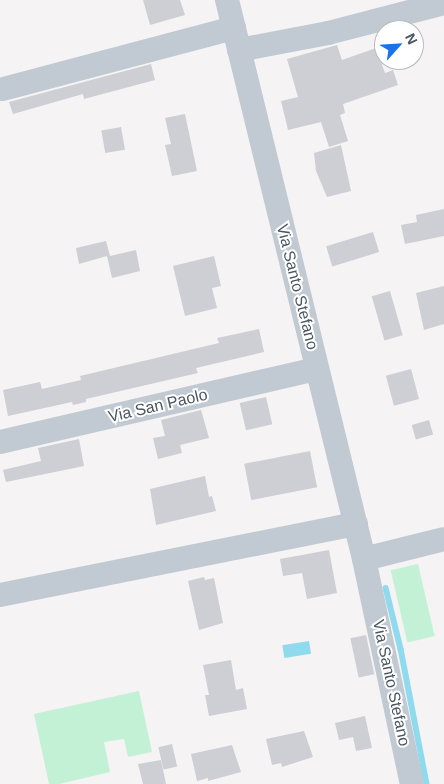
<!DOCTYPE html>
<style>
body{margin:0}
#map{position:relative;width:444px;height:784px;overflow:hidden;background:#f5f3f3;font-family:Helvetica,sans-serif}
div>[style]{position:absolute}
.green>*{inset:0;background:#c3f1d5;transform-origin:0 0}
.water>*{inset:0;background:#90daee;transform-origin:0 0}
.stream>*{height:5.5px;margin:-2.75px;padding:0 2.75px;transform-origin:2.75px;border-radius:2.75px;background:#90daee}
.building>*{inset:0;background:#cdcfd5;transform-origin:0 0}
.minor>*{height:24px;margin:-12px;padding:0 12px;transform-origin:12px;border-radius:12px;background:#c1cad2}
span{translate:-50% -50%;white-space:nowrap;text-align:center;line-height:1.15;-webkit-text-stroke:4px #fff;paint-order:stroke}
.street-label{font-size:16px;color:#4a5661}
.north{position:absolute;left:374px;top:20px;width:50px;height:50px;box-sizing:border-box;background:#fff;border:1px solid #b7bbc0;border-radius:50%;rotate:64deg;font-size:14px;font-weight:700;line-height:20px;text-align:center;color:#4a5661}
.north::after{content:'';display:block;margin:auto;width:18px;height:22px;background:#1a73e8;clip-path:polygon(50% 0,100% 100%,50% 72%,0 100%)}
</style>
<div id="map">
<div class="green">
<div style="left:418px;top:564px;width:74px;height:28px;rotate:77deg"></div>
<div style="clip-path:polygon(139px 691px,152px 752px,128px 757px,124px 739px,104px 742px,110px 772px,59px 784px,49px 784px,34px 714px)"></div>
</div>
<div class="water">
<div style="left:309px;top:641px;width:13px;height:27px;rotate:81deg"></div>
</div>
<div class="stream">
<div style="left:386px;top:588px;width:63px;rotate:76.2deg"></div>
<div style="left:401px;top:649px;width:137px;rotate:79.1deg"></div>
</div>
<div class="building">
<div style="clip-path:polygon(143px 0,180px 0,185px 15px,150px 25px)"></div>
<div style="clip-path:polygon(337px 45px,342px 60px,376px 48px,385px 73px,393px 70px,398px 85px,343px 104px,345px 113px,340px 115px,348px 141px,329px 147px,321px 122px,288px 130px,281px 101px,298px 97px,287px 59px)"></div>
<div style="clip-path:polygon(151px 64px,155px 80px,84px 99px,83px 94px,13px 114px,9px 102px)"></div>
<div style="clip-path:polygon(185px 114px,197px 171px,172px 176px,165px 145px,171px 144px,165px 118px)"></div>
<div style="left:121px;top:127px;width:23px;height:20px;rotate:80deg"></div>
<div style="clip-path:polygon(341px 145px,351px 191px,327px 197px,316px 171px,314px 153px)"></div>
<div style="clip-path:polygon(444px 209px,444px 236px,405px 244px,401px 225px,417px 222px,416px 215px)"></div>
<div style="left:373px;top:232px;width:21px;height:49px;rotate:73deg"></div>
<div style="clip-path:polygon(106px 241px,110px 256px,136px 250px,140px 271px,112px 278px,107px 256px,79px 264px,76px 248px)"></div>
<div style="clip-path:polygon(214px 256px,221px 286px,212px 288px,217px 308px,185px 316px,173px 266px)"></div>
<div style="clip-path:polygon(444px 286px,444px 324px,424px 330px,416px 293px)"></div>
<div style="left:390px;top:291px;width:46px;height:19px;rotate:74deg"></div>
<div style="clip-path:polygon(259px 329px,264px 352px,196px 368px,198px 373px,86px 399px,86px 402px,73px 405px,72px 402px,8px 416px,3px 390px,40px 382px,42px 389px,81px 380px,80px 376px,219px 343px,217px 338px)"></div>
<div style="left:411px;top:369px;width:31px;height:26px;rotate:75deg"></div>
<div style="left:266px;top:397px;width:28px;height:27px;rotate:77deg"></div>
<div style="clip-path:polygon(201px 410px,209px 438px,180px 445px,182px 453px,158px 459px,153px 438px,165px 436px,161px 420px)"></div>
<div style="left:429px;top:420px;width:15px;height:18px;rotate:74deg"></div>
<div style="clip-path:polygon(79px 439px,84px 466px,6px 482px,3px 470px,41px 461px,38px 448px)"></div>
<div style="left:310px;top:451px;width:37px;height:67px;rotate:79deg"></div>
<div style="clip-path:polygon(205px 476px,209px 497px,212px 496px,216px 511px,156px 525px,150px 489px)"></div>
<div style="clip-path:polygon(329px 550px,337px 593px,307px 599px,302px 573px,283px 576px,280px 559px)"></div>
<div style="clip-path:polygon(204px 577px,205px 580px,214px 578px,223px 623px,199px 630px,188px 581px)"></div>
<div style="left:366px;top:635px;width:40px;height:16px;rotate:78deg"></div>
<div style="clip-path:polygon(231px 660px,236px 690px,243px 688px,247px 709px,209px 716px,205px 695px,209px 695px,203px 665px)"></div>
<div style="clip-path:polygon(365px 716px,372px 748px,356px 751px,353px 737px,339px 740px,335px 723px)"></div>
<div style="clip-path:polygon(304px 731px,313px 757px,282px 767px,281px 763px,272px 765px,266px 739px)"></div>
<div style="left:172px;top:744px;width:23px;height:14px;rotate:77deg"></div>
<div style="clip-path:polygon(232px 745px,241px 772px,208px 781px,208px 778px,197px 781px,191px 754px)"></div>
<div style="clip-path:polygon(161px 760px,166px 784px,143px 784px,138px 764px)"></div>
</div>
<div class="minor">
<div style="left:227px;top:0;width:576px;rotate:76.23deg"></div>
<div style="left:364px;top:559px;width:230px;rotate:78deg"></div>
<div style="left:239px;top:50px;width:91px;rotate:-10.8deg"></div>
<div style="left:328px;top:33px;width:120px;rotate:-14.5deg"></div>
<div style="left:3px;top:89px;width:239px;rotate:-14.8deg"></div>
<div style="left:0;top:442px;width:325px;rotate:-13deg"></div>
<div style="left:364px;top:559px;width:82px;rotate:-14deg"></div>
<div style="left:0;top:595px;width:363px;rotate:-11.3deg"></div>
</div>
<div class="street-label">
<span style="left:297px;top:287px;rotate:76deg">Via Santo Stefano</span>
<span style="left:158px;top:406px;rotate:-13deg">Via San Paolo</span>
<span style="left:391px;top:683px;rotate:78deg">Via Santo Stefano</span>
</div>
<div class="north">N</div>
</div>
